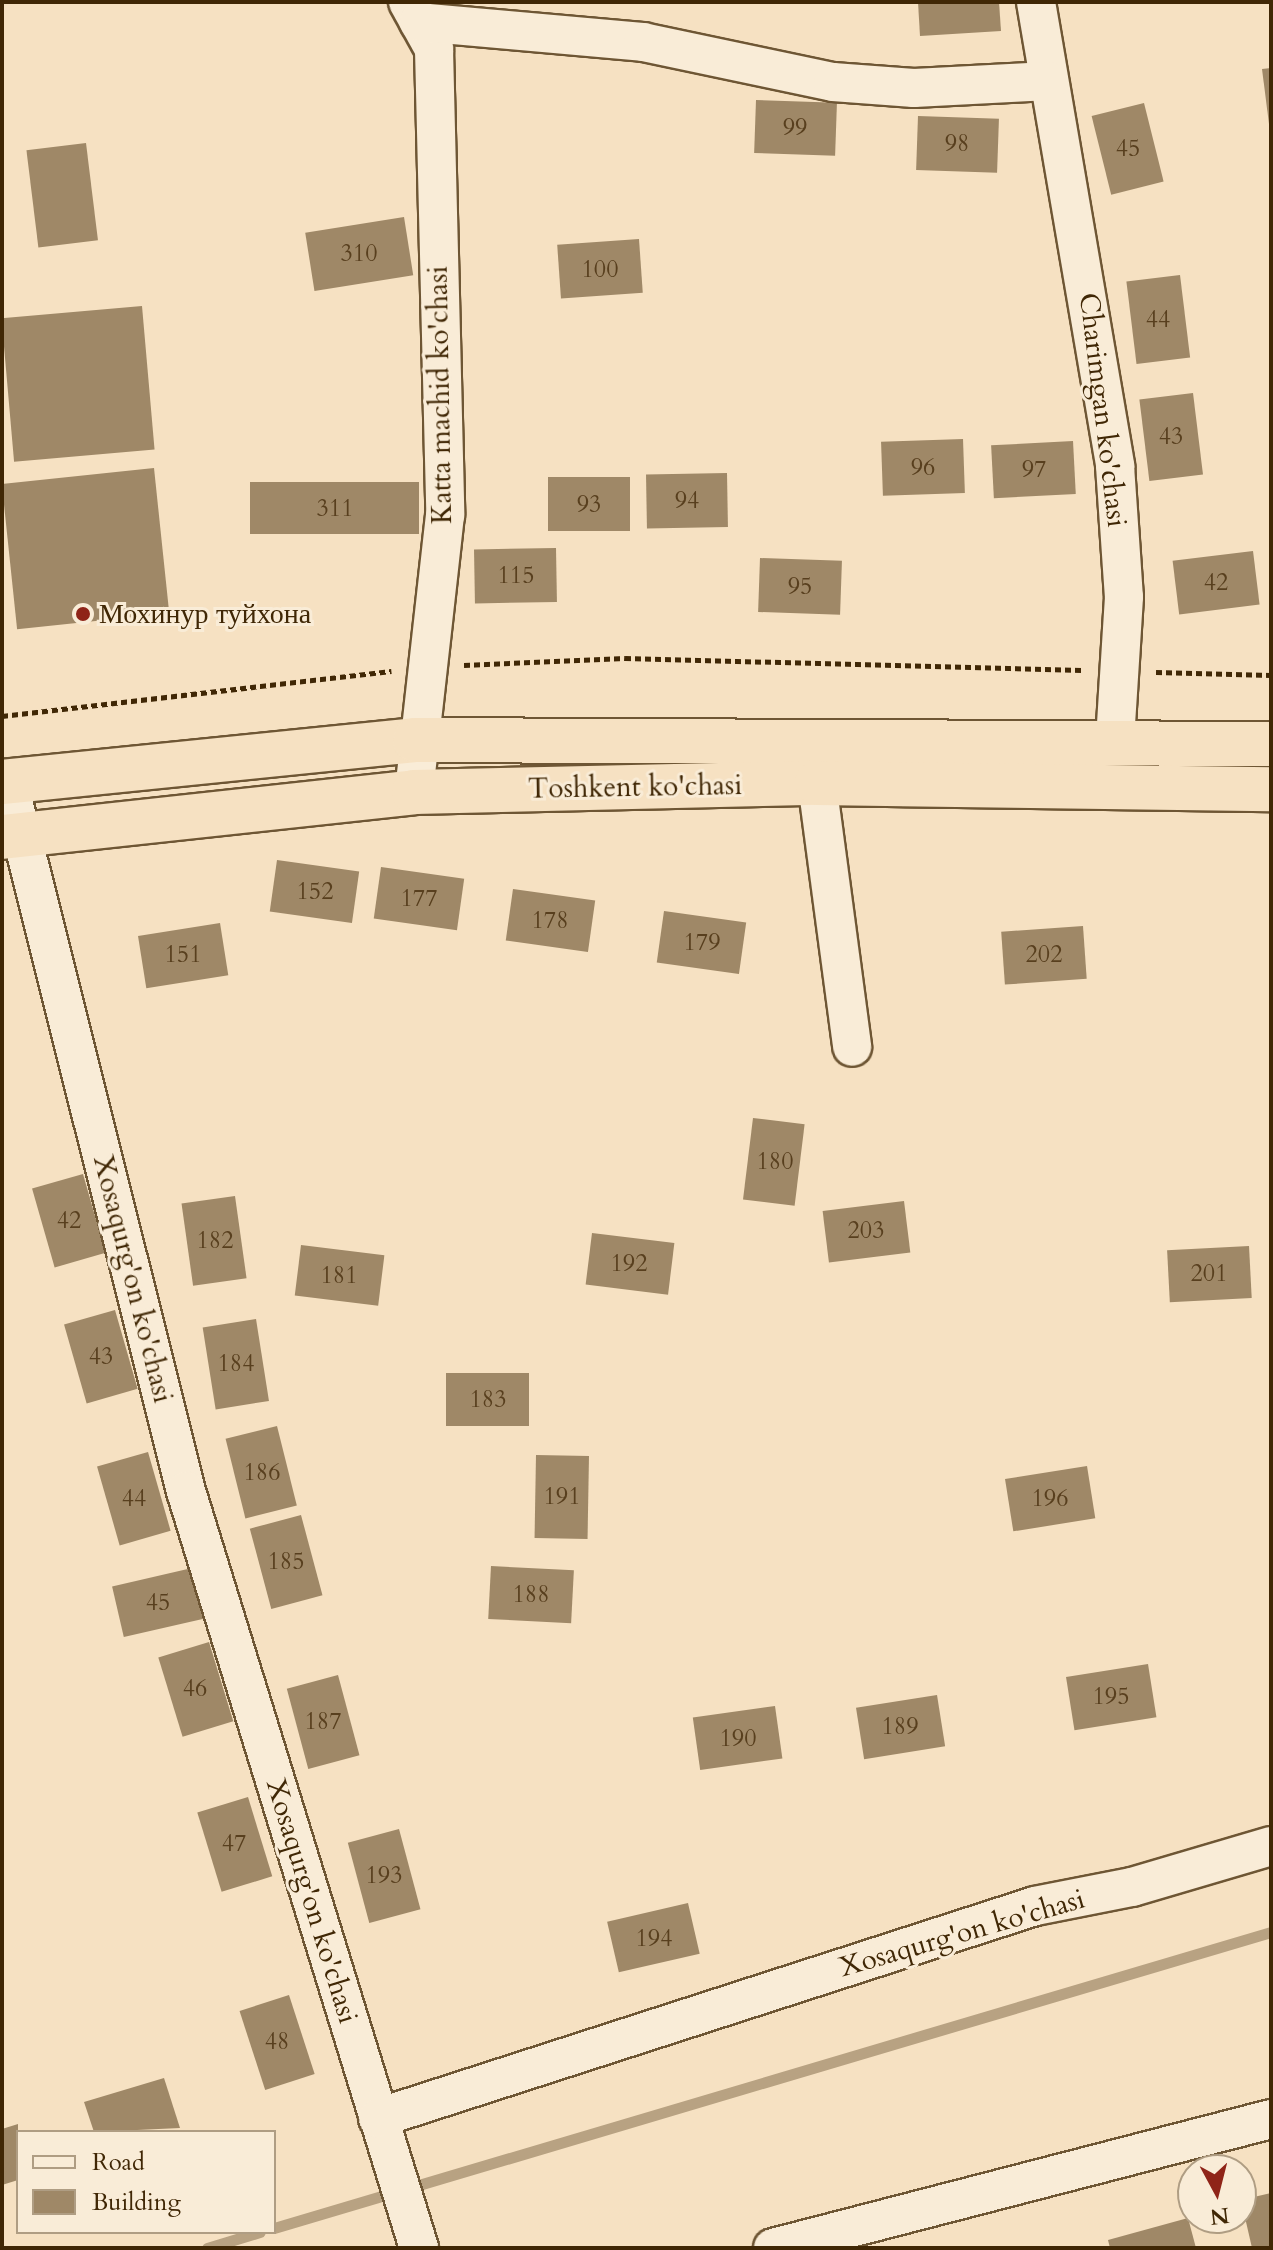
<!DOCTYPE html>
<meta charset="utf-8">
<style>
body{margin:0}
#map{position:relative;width:1273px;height:2250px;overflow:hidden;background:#f6e1c2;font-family:Cardo,serif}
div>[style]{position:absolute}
.stream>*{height:11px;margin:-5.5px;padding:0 5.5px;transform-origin:5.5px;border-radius:5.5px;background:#b8a282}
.building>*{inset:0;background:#9f8867;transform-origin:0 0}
.path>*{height:5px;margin-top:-2.5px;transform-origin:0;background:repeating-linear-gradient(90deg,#402705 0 6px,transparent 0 10px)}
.roads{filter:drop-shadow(2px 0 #6e5634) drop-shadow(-2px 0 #6e5634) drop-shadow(0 2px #6e5634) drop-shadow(0 -2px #6e5634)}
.minor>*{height:38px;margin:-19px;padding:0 19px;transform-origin:19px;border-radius:19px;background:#f9ecd7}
.trunk>*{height:44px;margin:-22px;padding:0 22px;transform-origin:22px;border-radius:22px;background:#f6e1c2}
.dots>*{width:22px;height:22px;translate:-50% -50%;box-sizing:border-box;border:4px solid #f9ecd7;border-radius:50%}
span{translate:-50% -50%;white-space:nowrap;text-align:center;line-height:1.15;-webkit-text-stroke:6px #f9ecd7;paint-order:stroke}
.number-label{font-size:24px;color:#583f1e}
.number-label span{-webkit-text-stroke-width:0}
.street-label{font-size:28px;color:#402705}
.poi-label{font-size:28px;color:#402705}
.left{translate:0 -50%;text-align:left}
.frame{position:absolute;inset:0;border:4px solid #402705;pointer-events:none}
.legend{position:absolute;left:16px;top:2130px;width:260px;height:104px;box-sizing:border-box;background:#f9ecd7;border:2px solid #af9d83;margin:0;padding:10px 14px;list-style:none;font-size:24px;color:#402705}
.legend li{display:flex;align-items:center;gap:16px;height:40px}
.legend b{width:40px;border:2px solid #af9d83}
.north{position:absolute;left:1177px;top:2154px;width:80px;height:80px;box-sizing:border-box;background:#f9ecd7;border:2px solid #af9d83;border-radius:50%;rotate:173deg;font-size:22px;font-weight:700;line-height:32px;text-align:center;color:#402705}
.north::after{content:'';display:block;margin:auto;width:28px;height:36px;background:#8f2418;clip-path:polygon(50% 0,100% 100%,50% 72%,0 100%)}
</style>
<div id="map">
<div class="stream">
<div style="left:274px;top:2228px;width:1040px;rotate:-16.54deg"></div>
<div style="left:207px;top:2248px;width:55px;rotate:-16.8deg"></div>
</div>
<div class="building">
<div style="clip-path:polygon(918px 2px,999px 2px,1001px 31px,920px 36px)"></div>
<div style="clip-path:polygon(1271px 68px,1271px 124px,1269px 124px,1262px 69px)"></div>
<div style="left:756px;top:100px;width:81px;height:53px;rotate:2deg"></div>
<div style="left:1144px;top:103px;width:81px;height:54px;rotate:76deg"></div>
<div style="left:918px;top:116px;width:81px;height:54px;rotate:2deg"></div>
<div style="left:86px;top:143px;width:98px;height:60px;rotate:83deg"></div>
<div style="left:404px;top:217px;width:59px;height:100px;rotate:81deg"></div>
<div style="left:639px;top:239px;width:54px;height:82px;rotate:86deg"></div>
<div style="left:1180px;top:275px;width:83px;height:54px;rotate:83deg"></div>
<div style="left:142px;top:306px;width:144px;height:141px;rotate:85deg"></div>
<div style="left:1193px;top:393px;width:82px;height:54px;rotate:83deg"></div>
<div style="left:963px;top:439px;width:54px;height:82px;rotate:88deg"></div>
<div style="left:1073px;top:441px;width:53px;height:82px;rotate:87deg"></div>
<div style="left:154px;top:468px;width:146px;height:153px;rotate:84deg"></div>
<div style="left:727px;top:473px;width:54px;height:81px;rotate:89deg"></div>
<div style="left:630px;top:477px;width:54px;height:82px;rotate:90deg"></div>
<div style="left:419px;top:482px;width:52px;height:169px;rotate:90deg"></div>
<div style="left:556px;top:548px;width:54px;height:82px;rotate:89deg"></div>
<div style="left:1253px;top:551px;width:54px;height:81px;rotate:83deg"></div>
<div style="left:760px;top:558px;width:82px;height:54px;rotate:2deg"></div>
<div style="left:277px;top:860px;width:83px;height:52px;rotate:8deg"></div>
<div style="left:381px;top:867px;width:84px;height:52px;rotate:8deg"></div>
<div style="left:513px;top:889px;width:83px;height:52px;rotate:8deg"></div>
<div style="left:664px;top:911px;width:83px;height:52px;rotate:8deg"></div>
<div style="left:220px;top:923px;width:53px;height:83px;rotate:81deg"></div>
<div style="left:1083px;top:926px;width:53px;height:82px;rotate:86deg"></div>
<div style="left:753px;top:1118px;width:52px;height:82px;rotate:7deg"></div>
<div style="left:83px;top:1174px;width:82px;height:53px;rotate:74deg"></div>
<div style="left:235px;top:1196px;width:83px;height:54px;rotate:82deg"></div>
<div style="left:904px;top:1201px;width:52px;height:82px;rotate:83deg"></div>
<div style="left:592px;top:1233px;width:83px;height:52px;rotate:7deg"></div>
<div style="left:301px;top:1245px;width:84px;height:51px;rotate:7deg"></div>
<div style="left:1249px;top:1246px;width:52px;height:82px;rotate:87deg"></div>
<div style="left:115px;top:1310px;width:82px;height:53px;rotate:74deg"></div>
<div style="left:256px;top:1319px;width:83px;height:54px;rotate:81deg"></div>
<div style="left:529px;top:1373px;width:53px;height:83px;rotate:90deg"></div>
<div style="left:277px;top:1426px;width:82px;height:53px;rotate:76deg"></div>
<div style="left:148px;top:1452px;width:82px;height:53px;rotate:74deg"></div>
<div style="left:536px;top:1455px;width:53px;height:83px;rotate:1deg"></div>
<div style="left:1087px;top:1466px;width:53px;height:83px;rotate:81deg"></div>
<div style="left:301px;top:1515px;width:83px;height:53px;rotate:75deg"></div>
<div style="left:491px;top:1566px;width:83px;height:53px;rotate:3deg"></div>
<div style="left:192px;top:1568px;width:52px;height:82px;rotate:77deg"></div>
<div style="left:209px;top:1642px;width:83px;height:53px;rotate:73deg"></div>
<div style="left:1148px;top:1664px;width:54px;height:83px;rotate:81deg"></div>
<div style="left:338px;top:1675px;width:83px;height:53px;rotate:75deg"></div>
<div style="left:937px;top:1695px;width:52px;height:82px;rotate:81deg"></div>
<div style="left:775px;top:1706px;width:53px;height:83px;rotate:82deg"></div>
<div style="left:248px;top:1797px;width:83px;height:53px;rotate:73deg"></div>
<div style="left:399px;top:1829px;width:83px;height:53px;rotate:75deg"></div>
<div style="left:688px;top:1903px;width:52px;height:83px;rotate:77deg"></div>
<div style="left:289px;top:1995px;width:83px;height:52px;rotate:72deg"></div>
<div style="clip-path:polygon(164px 2078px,180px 2128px,94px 2132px,84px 2102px)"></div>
<div style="clip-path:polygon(18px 2124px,18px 2180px,2px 2185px,2px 2129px)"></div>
<div style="clip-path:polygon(1271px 2193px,1271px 2247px,1252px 2248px,1241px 2200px)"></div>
<div style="clip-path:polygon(1188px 2218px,1196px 2248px,1110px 2248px,1108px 2240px)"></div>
</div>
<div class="path">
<div style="left:464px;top:665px;width:161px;rotate:-2.5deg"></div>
<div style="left:625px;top:658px;width:457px;rotate:1.5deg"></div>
<div style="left:1156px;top:672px;width:115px;rotate:1.5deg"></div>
<div style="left:2px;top:716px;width:392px;rotate:-6.6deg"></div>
</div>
<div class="roads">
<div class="minor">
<div style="left:408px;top:2px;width:54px;rotate:61deg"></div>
<div style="left:434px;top:49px;width:466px;rotate:88.6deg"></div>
<div style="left:445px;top:515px;width:279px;rotate:96.4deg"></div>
<div style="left:1036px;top:2px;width:471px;rotate:80.3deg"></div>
<div style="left:1115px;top:466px;width:131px;rotate:86.1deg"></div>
<div style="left:1124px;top:597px;width:144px;rotate:93.6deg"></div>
<div style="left:419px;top:22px;width:225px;rotate:5.1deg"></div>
<div style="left:643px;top:42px;width:194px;rotate:11.9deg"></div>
<div style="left:833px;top:82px;width:81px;rotate:4.2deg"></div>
<div style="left:914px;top:88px;width:135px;rotate:-3deg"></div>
<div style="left:8px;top:781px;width:732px;rotate:75.93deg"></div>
<div style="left:186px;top:1491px;width:792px;rotate:72.89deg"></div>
<div style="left:817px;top:783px;width:266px;rotate:82.4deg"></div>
<div style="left:378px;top:2118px;width:690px;rotate:-17.88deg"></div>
<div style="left:1035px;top:1906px;width:99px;rotate:-11.1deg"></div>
<div style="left:1132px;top:1887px;width:145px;rotate:-16.4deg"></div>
<div style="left:773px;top:2248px;width:514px;rotate:-14.52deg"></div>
</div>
<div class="trunk">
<div style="left:2px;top:782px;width:415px;rotate:-5.8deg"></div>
<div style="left:415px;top:740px;width:856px;rotate:0.27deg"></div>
<div style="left:2px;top:837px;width:414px;rotate:-6.2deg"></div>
<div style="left:414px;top:792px;width:403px;rotate:-1.3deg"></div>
<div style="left:817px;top:783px;width:454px;rotate:0.8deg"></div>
</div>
</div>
<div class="dots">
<div style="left:83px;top:614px;background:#8f2418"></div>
</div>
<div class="number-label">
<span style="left:795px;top:128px">99</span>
<span style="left:957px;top:144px">98</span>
<span style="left:1128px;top:149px">45</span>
<span style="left:359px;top:254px">310</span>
<span style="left:600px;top:270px">100</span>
<span style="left:1158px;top:320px">44</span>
<span style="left:1171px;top:437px">43</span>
<span style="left:923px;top:468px">96</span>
<span style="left:1034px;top:470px">97</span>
<span style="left:687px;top:501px">94</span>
<span style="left:589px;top:505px">93</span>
<span style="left:335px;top:509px">311</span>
<span style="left:516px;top:576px">115</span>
<span style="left:1216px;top:583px">42</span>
<span style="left:800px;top:587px">95</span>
<span style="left:315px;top:892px">152</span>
<span style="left:419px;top:899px">177</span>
<span style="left:550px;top:921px">178</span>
<span style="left:702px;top:943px">179</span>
<span style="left:183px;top:955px">151</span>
<span style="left:1044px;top:955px">202</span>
<span style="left:775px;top:1162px">180</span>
<span style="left:69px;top:1221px">42</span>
<span style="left:866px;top:1231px">203</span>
<span style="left:215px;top:1241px">182</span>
<span style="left:629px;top:1264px">192</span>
<span style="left:1209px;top:1274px">201</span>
<span style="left:339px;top:1276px">181</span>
<span style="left:101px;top:1357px">43</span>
<span style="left:236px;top:1364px">184</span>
<span style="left:488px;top:1400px">183</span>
<span style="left:262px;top:1473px">186</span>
<span style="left:562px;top:1497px">191</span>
<span style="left:134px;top:1499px">44</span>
<span style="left:1050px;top:1499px">196</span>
<span style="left:286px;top:1562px">185</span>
<span style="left:531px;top:1595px">188</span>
<span style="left:158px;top:1603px">45</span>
<span style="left:195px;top:1689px">46</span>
<span style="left:1111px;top:1697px">195</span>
<span style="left:323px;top:1722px">187</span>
<span style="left:900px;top:1727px">189</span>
<span style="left:738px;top:1739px">190</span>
<span style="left:234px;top:1844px">47</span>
<span style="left:384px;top:1876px">193</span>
<span style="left:654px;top:1939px">194</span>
<span style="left:277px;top:2042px">48</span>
</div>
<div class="street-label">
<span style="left:440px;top:395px;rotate:-91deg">Katta machid ko'chasi</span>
<span style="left:1103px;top:410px;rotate:83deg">Charimgan ko'chasi</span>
<span style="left:635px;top:787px;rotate:-1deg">Toshkent ko'chasi</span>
<span style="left:133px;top:1279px;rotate:76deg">Xosaqurg'on ko'chasi</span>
<span style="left:312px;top:1901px;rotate:73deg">Xosaqurg'on ko'chasi</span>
<span style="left:962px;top:1933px;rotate:-16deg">Xosaqurg'on ko'chasi</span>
</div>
<div class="poi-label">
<span class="left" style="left:99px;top:614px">Мохинур туйхона</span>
</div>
<div class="frame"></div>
<ul class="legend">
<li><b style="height:10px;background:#f9ecd7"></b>Road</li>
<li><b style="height:22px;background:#9f8867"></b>Building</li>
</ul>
<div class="north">N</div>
</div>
